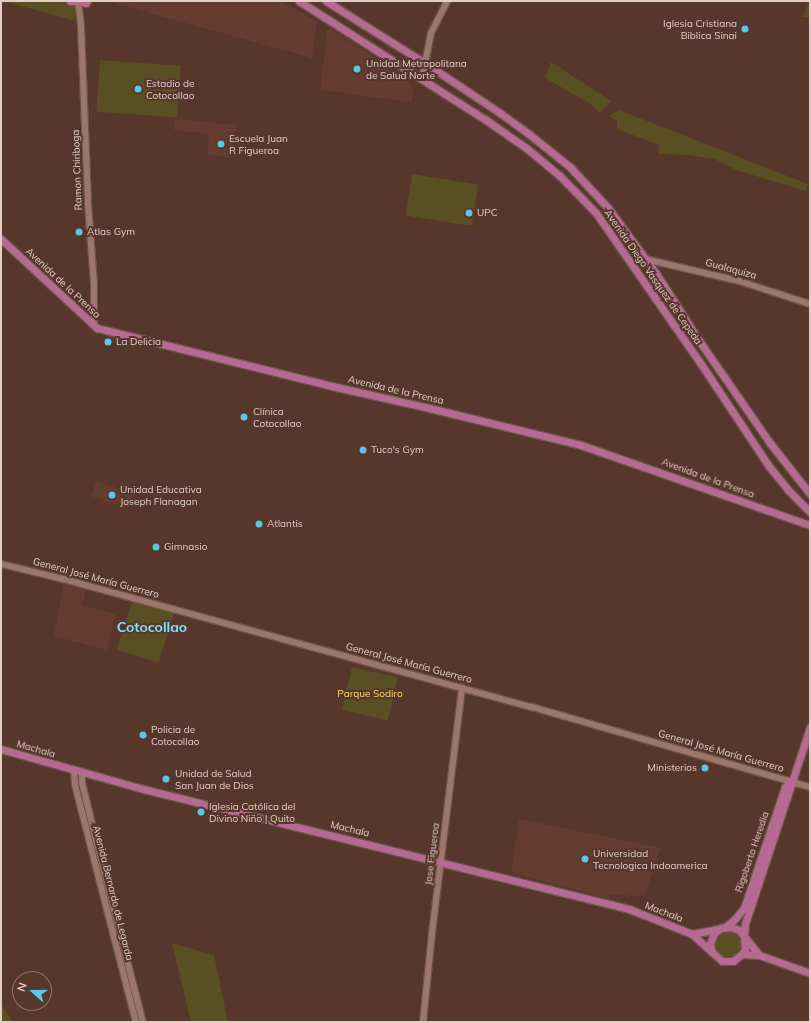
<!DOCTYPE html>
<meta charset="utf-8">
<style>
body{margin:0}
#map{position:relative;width:811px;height:1023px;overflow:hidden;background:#57362c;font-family:Mulish,sans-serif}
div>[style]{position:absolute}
.built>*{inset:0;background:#643c30;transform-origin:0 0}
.green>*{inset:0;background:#594f22;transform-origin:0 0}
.round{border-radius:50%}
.roads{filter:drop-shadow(1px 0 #6d5249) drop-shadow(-1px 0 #6d5249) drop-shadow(0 1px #6d5249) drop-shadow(0 -1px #6d5249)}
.minor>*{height:6px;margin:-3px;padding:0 3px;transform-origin:3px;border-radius:3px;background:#9c766b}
.major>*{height:7px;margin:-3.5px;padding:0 3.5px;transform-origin:3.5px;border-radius:3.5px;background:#b56a92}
.dots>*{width:11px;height:11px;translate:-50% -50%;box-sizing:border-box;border:2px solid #57362c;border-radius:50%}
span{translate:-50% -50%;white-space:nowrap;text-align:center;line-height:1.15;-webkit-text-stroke:4px #57362c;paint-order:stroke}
.poi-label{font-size:10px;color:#e2cdc7}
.right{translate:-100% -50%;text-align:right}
.left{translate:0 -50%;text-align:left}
.street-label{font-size:10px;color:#e2cdc7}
.park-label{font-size:10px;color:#f8e174}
.district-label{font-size:14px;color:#7de0fb;font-weight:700}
.frame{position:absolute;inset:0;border:2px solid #e2cdc7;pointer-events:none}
.north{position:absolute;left:12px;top:971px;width:40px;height:40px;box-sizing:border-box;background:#57362c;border:1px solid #8f726a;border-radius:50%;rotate:291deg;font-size:11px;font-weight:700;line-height:16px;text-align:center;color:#e2cdc7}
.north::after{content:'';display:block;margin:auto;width:14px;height:18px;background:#59c8e5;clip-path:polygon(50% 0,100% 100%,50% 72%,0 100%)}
</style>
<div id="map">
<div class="built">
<div style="clip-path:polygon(106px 1px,282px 1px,317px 22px,312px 58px)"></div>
<div style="clip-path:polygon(330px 28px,411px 82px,413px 89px,412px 102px,320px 90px,327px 30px)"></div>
<div style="clip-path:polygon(175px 119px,236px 125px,233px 157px,207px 155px,209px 134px,174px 130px)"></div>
<div style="left:96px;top:481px;width:39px;height:16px;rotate:18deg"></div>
<div style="clip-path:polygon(64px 581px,86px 588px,83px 606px,116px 614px,107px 650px,54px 636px)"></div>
<div style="clip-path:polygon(519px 819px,661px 848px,644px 897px,610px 894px,609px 899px,511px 872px)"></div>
</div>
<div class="green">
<div style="clip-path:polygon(3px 1px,58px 1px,76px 5px,75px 21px)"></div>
<div style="clip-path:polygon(810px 1px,810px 17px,802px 17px)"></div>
<div style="left:100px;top:60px;width:81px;height:52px;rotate:4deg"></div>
<div style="clip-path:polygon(551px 62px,611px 101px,600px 113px,589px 103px,545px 78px)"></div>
<div style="clip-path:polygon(619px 110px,808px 184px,806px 191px,736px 170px,715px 159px,688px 155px,658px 154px,659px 145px,617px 129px,617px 121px,609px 116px)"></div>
<div style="left:412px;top:174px;width:67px;height:42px;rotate:9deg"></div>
<div style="left:133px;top:599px;width:44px;height:53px;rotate:18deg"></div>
<div style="left:352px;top:667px;width:47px;height:44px;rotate:13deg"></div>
<div class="round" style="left:713px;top:929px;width:30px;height:30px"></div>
<div style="clip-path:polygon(172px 943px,214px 955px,228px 1022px,191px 1022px)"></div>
<div style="clip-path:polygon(1px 999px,3px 1007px,13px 1022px,1px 1022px)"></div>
</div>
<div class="roads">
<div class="minor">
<div style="left:78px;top:1px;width:26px;rotate:83deg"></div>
<div style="left:81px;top:27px;width:177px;rotate:87.7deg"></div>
<div style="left:88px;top:204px;width:80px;rotate:85.7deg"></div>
<div style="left:94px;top:284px;width:42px;rotate:90deg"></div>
<div style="left:422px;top:79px;width:47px;rotate:-78.9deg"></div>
<div style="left:431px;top:33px;width:36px;rotate:-63deg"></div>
<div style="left:645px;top:259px;width:97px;rotate:13.2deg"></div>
<div style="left:739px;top:281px;width:75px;rotate:17.9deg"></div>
<div style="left:1px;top:564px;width:64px;rotate:13.6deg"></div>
<div style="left:63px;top:579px;width:486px;rotate:15.3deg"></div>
<div style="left:532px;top:707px;width:289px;rotate:16.1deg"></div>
<div style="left:74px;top:770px;width:15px;rotate:86deg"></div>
<div style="left:75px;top:785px;width:245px;rotate:75.6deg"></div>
<div style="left:82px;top:772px;width:11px;rotate:90deg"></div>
<div style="left:82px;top:783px;width:30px;rotate:76deg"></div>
<div style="left:89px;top:812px;width:217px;rotate:75.6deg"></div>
<div style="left:423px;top:1022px;width:89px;rotate:-84.2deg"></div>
<div style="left:432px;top:933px;width:247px;rotate:-83deg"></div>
</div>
<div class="major">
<div style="left:70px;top:1px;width:7px"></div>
<div style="left:80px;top:1px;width:6px;rotate:18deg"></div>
<div style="left:86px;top:3px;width:2px;rotate:-63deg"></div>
<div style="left:299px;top:1px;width:222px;rotate:32.5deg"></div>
<div style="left:486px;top:120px;width:47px;rotate:34.7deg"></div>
<div style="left:525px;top:147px;width:45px;rotate:39.6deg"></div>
<div style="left:560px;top:176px;width:52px;rotate:45.8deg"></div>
<div style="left:596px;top:213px;width:180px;rotate:55.2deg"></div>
<div style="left:699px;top:361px;width:125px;rotate:56.4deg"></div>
<div style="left:768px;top:465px;width:32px;rotate:51deg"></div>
<div style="left:788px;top:490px;width:31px;rotate:45deg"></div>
<div style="left:326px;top:1px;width:117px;rotate:32.1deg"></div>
<div style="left:425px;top:63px;width:90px;rotate:33.7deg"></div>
<div style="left:500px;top:113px;width:36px;rotate:36deg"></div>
<div style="left:529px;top:134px;width:53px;rotate:38.8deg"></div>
<div style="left:570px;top:167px;width:57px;rotate:47.1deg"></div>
<div style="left:609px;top:209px;width:78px;rotate:53.9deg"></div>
<div style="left:655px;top:272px;width:83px;rotate:57.3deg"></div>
<div style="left:700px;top:342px;width:123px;rotate:55.3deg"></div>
<div style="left:770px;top:443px;width:65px;rotate:51.9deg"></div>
<div style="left:1px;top:239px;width:131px;rotate:42.8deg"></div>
<div style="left:97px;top:328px;width:242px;rotate:13.9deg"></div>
<div style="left:332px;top:386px;width:99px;rotate:12.8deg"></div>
<div style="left:429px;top:408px;width:156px;rotate:13.7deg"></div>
<div style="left:581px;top:445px;width:243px;rotate:19.3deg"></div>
<div style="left:1px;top:749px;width:148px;rotate:15.7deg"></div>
<div style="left:143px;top:789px;width:501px;rotate:13.87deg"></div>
<div style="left:629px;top:909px;width:68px;rotate:21.6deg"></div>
<div style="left:692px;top:934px;width:27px;rotate:42deg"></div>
<div style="left:725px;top:927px;width:10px;rotate:-37deg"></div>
<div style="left:733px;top:921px;width:17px;rotate:-50deg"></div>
<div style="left:744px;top:908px;width:128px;rotate:-71.3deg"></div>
<div style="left:785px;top:787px;width:8px;rotate:-45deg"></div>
<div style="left:692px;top:934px;width:26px;rotate:-11deg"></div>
<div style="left:744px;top:935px;width:11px;rotate:-85deg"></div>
<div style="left:745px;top:924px;width:207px;rotate:-71.7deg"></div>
<div style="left:744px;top:938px;width:11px;rotate:85deg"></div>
<div style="left:745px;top:949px;width:6px;rotate:121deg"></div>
<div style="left:742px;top:954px;width:11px;rotate:142deg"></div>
<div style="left:733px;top:961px;width:11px;rotate:180deg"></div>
<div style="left:722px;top:961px;width:13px;rotate:-138deg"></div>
<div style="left:712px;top:952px;width:8px;rotate:-104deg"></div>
<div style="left:710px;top:944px;width:12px;rotate:-70deg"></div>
<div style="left:714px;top:933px;width:9px;rotate:-36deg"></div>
<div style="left:721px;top:928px;width:9px;rotate:-6deg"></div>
<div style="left:730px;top:927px;width:9px;rotate:18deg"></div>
<div style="left:739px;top:930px;width:32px;rotate:51deg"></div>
<div style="left:742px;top:954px;width:17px;rotate:3deg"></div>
<div style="left:759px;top:955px;width:54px;rotate:19.4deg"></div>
</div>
</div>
<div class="dots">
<div style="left:745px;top:29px;background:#59c8e5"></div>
<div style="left:357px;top:69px;background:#59c8e5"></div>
<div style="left:138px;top:89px;background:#59c8e5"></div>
<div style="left:221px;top:144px;background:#59c8e5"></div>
<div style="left:469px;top:213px;background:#59c8e5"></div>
<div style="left:79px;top:232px;background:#59c8e5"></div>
<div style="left:108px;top:342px;background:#59c8e5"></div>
<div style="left:244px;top:417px;background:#59c8e5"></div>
<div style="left:363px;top:450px;background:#59c8e5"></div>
<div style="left:112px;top:495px;background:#59c8e5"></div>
<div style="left:259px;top:524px;background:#59c8e5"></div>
<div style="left:156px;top:547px;background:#59c8e5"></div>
<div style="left:143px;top:735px;background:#59c8e5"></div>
<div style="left:705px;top:768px;background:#59c8e5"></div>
<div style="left:166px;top:779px;background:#59c8e5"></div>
<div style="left:201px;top:812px;background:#59c8e5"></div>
<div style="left:585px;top:859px;background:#59c8e5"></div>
</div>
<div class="poi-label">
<span class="right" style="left:737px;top:29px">Iglesia Cristiana<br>Biblica Sinai</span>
<span class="left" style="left:366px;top:69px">Unidad Metropolitana<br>de Salud Norte</span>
<span class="left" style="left:146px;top:89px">Estadio de<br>Cotocollao</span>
<span class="left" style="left:229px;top:144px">Escuela Juan<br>R Figueroa</span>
<span class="left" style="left:477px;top:213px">UPC</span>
<span class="left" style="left:87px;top:232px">Atlas Gym</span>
<span class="left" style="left:116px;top:342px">La Delicia</span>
<span class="left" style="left:253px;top:417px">Clínica<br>Cotocollao</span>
<span class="left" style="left:371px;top:450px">Tuco's Gym</span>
<span class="left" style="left:120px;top:495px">Unidad Educativa<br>Joseph Flanagan</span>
<span class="left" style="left:267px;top:524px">Atlantis</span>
<span class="left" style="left:164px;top:547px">Gimnasio</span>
<span class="left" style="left:151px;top:735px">Policia de<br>Cotocollao</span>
<span class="right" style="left:697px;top:768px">Ministerios</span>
<span class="left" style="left:175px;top:779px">Unidad de Salud<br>San Juan de Dios</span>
<span class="left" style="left:209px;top:812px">Iglesia Católica del<br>Divino Niño | Quito</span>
<span class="left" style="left:593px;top:859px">Universidad<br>Tecnologica Indoamerica</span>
</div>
<div class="street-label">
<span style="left:77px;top:170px;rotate:-92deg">Ramon Chiriboga</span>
<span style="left:731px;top:269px;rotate:15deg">Gualaquiza</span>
<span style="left:653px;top:277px;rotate:55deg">Avenida Diego Vasquez de Cepeda</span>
<span style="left:63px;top:283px;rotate:43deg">Avenida de la Prensa</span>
<span style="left:396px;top:390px;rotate:13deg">Avenida de la Prensa</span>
<span style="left:708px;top:478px;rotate:20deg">Avenida de la Prensa</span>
<span style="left:96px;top:578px;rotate:15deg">General José María Guerrero</span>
<span style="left:409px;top:663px;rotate:15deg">General José María Guerrero</span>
<span style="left:36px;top:749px;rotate:16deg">Machala</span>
<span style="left:721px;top:751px;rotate:16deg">General José María Guerrero</span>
<span style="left:350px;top:829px;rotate:13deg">Machala</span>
<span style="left:752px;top:852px;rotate:-71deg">Rigoberto Heredia</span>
<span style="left:432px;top:854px;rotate:-83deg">Jose Figueroa</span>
<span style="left:113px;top:893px;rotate:76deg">Avenida Bernardo de Legarda</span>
<span style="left:664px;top:912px;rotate:21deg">Machala</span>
</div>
<div class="park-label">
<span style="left:370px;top:694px">Parque Sodiro</span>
</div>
<div class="district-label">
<span style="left:152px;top:627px">Cotocollao</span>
</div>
<div class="frame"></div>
<div class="north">N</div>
</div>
